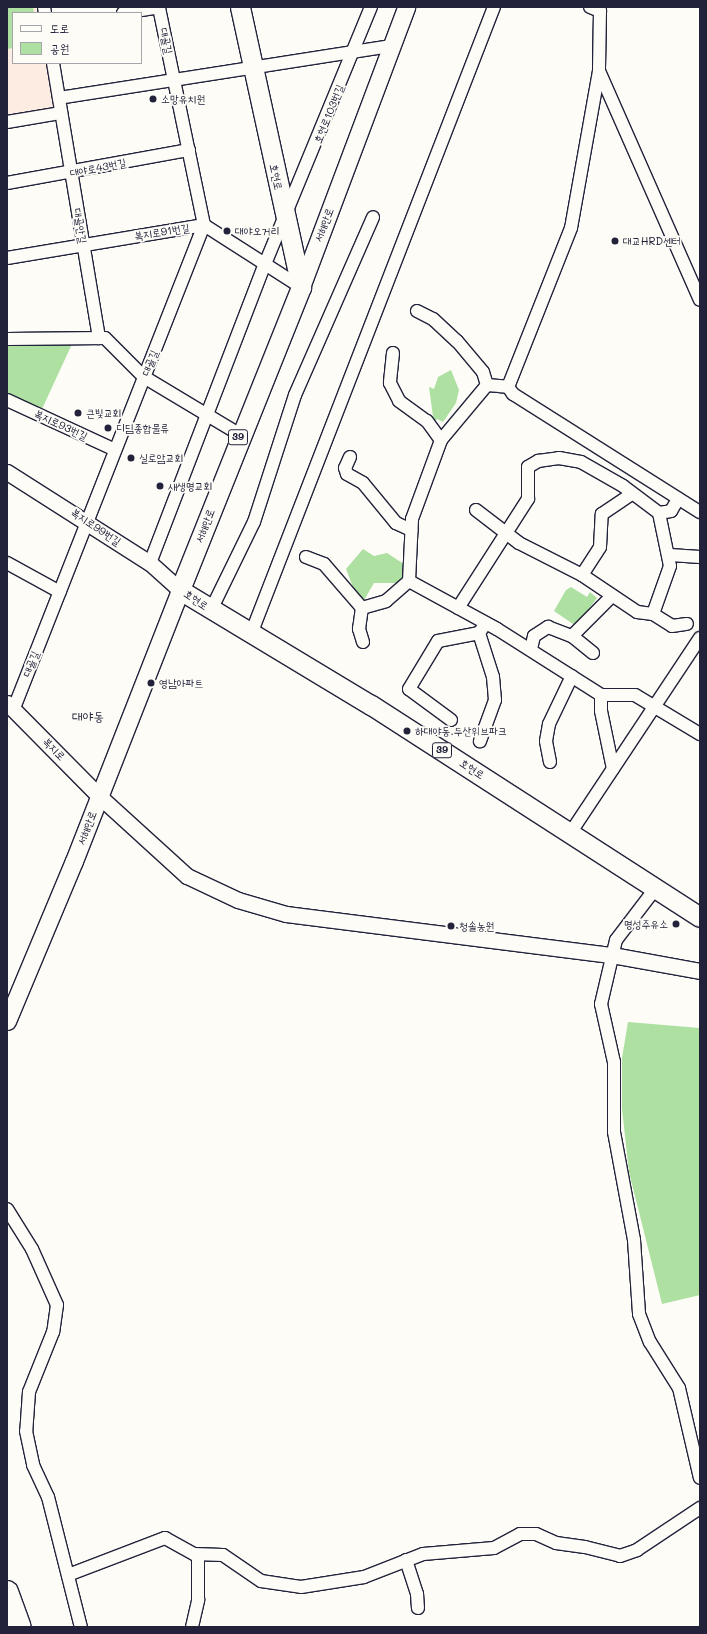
<!DOCTYPE html>
<meta charset="utf-8">
<style>
body{margin:0}
#map{position:relative;width:707px;height:1634px;overflow:hidden;background:#fdfcf7;font-family:Mali,"Poor Story",sans-serif}
div>[style]{position:absolute}
.built>*{inset:0;background:#fdece2}
.green>*{inset:0;background:#ade0a1}
.roads{filter:drop-shadow(1px 0 #22223b) drop-shadow(-1px 0 #22223b) drop-shadow(0 1px #22223b) drop-shadow(0 -1px #22223b)}
.minor>*{height:12px;margin:-6px;padding:0 6px;transform-origin:6px;border-radius:6px;background:#fdfcf7}
.tertiary>*{height:15px;margin:-7.5px;padding:0 7.5px;transform-origin:7.5px;border-radius:7.5px;background:#fdfcf7}
.secondary>*{height:17px;margin:-8.5px;padding:0 8.5px;transform-origin:8.5px;border-radius:8.5px;background:#fdfcf7}
.primary>*{height:19px;margin:-9.5px;padding:0 9.5px;transform-origin:9.5px;border-radius:9.5px;background:#fdfcf7}
.motorway>*{height:22px;margin:-11px;padding:0 11px;transform-origin:11px;border-radius:11px;background:#fdfcf7}
.dots>*{width:11px;height:11px;translate:-50% -50%;box-sizing:border-box;border:2px solid #fdfcf7;border-radius:50%}
span{translate:-50% -50%;white-space:nowrap;text-align:center;line-height:1.15;-webkit-text-stroke:3.5px #fdfcf7;paint-order:stroke}
.shield-label span{padding:1px 3px;background:#fdfcf7;border:1px solid;border-radius:3px;-webkit-text-stroke-width:0}
.shield-label{font-size:10px;color:#22223b;font-weight:700}
.street-label{font-size:11px;color:#22223b}
.poi-label{font-size:11px;color:#22223b}
.left{translate:0 -50%;text-align:left}
.right{translate:-100% -50%;text-align:right}
.quarter-label{font-size:13px;color:#22223b}
.frame{position:absolute;inset:0;border:8px solid #22223b;pointer-events:none}
.legend{position:absolute;left:12px;top:12px;width:130px;height:52px;box-sizing:border-box;background:#fdfcf7;border:1px solid #a5a5ac;margin:0;padding:5px 7px;list-style:none;font-size:12px;color:#22223b}
.legend li{display:flex;align-items:center;gap:8px;height:20px}
.legend b{width:20px;border:1px solid #a5a5ac}
</style>
<div id="map">
<div class="built">
<div style="clip-path:polygon(7px 7px,38px 7px,39px 13px,13px 13px,13px 63px,48px 63px,56px 110px,7px 118px)"></div>
</div>
<div class="green">
<div style="clip-path:polygon(7px 7px,33px 7px,34px 13px,13px 13px,13px 48px,7px 49px)"></div>
<div style="clip-path:polygon(7px 341px,72px 344px,42px 409px,7px 395px)"></div>
<div style="clip-path:polygon(451px 370px,459px 390px,456px 403px,443px 422px,437px 419px,434px 424px,429px 387px,434px 389px,438px 377px)"></div>
<div style="clip-path:polygon(363px 549px,374px 556px,387px 553px,407px 566px,403px 583px,374px 583px,363px 602px,356px 595px,346px 569px)"></div>
<div style="clip-path:polygon(571px 587px,587px 597px,590px 592px,597px 598px,576px 626px,554px 611px,566px 590px)"></div>
<div style="clip-path:polygon(628px 1022px,700px 1028px,700px 1295px,662px 1304px,629px 1172px,622px 1109px,622px 1058px)"></div>
</div>
<div class="roads">
<div class="minor">
<div style="left:44px;top:7px;width:6px;rotate:81deg"></div>
<div style="left:590px;top:7px;width:11px;rotate:22deg"></div>
<div style="left:600px;top:11px;width:60px;rotate:91deg"></div>
<div style="left:599px;top:71px;width:250px;rotate:66.2deg"></div>
<div style="left:123px;top:13px;width:36px;rotate:-9deg"></div>
<div style="left:53px;top:63px;width:279px;rotate:80.5deg"></div>
<div style="left:599px;top:71px;width:159px;rotate:100.1deg"></div>
<div style="left:571px;top:228px;width:171px;rotate:111.6deg"></div>
<div style="left:508px;top:387px;width:9px;rotate:54deg"></div>
<div style="left:513px;top:394px;width:221px;rotate:32.3deg"></div>
<div style="left:59px;top:98px;width:337px;rotate:-8.9deg"></div>
<div style="left:7px;top:122px;width:55px;rotate:-9.5deg"></div>
<div style="left:7px;top:183px;width:185px;rotate:-10.3deg"></div>
<div style="left:7px;top:258px;width:200px;rotate:-9.5deg"></div>
<div style="left:204px;top:225px;width:115px;rotate:32.6deg"></div>
<div style="left:417px;top:311px;width:18px;rotate:27deg"></div>
<div style="left:433px;top:319px;width:33px;rotate:43deg"></div>
<div style="left:457px;top:341px;width:40px;rotate:50deg"></div>
<div style="left:483px;top:372px;width:14px;rotate:73deg"></div>
<div style="left:7px;top:339px;width:98px;rotate:-0.6deg"></div>
<div style="left:105px;top:338px;width:55px;rotate:45deg"></div>
<div style="left:144px;top:377px;width:111px;rotate:31deg"></div>
<div style="left:393px;top:353px;width:30px;rotate:96deg"></div>
<div style="left:390px;top:383px;width:20px;rotate:63deg"></div>
<div style="left:399px;top:401px;width:34px;rotate:36deg"></div>
<div style="left:427px;top:421px;width:24px;rotate:54deg"></div>
<div style="left:7px;top:400px;width:119px;rotate:24.8deg"></div>
<div style="left:350px;top:457px;width:12px;rotate:114deg"></div>
<div style="left:345px;top:468px;width:6px;rotate:72deg"></div>
<div style="left:347px;top:474px;width:18px;rotate:29deg"></div>
<div style="left:363px;top:483px;width:52px;rotate:50.5deg"></div>
<div style="left:396px;top:523px;width:17px;rotate:25deg"></div>
<div style="left:476px;top:510px;width:54px;rotate:37.5deg"></div>
<div style="left:519px;top:543px;width:71px;rotate:26.9deg"></div>
<div style="left:582px;top:575px;width:33px;rotate:-57deg"></div>
<div style="left:600px;top:547px;width:33px;rotate:-87deg"></div>
<div style="left:602px;top:514px;width:36px;rotate:-34deg"></div>
<div style="left:659px;top:513px;width:54px;rotate:78.3deg"></div>
<div style="left:670px;top:566px;width:51px;rotate:109.5deg"></div>
<div style="left:653px;top:614px;width:22px;rotate:32deg"></div>
<div style="left:672px;top:626px;width:15px;rotate:-8deg"></div>
<div style="left:670px;top:555px;width:30px;rotate:4deg"></div>
<div style="left:306px;top:557px;width:19px;rotate:21deg"></div>
<div style="left:324px;top:564px;width:58px;rotate:49.2deg"></div>
<div style="left:7px;top:563px;width:60px;rotate:28.7deg"></div>
<div style="left:150px;top:563px;width:320px;rotate:-69deg"></div>
<div style="left:265px;top:264px;width:278px;rotate:-67.6deg"></div>
<div style="left:582px;top:575px;width:66px;rotate:33.9deg"></div>
<div style="left:637px;top:612px;width:16px;rotate:7deg"></div>
<div style="left:409px;top:581px;width:100px;rotate:28.6deg"></div>
<div style="left:497px;top:629px;width:123px;rotate:32.4deg"></div>
<div style="left:601px;top:695px;width:34px"></div>
<div style="left:635px;top:695px;width:76px;rotate:31deg"></div>
<div style="left:458px;top:608px;width:130px;rotate:-57.3deg"></div>
<div style="left:528px;top:499px;width:32px;rotate:-90deg"></div>
<div style="left:528px;top:467px;width:12px;rotate:-31deg"></div>
<div style="left:538px;top:461px;width:21px;rotate:-8deg"></div>
<div style="left:559px;top:458px;width:22px;rotate:10deg"></div>
<div style="left:581px;top:462px;width:48px;rotate:29.7deg"></div>
<div style="left:623px;top:486px;width:45px;rotate:36.9deg"></div>
<div style="left:659px;top:513px;width:12px;rotate:-9deg"></div>
<div style="left:671px;top:511px;width:14px;rotate:-60deg"></div>
<div style="left:211px;top:610px;width:98px;rotate:-64deg"></div>
<div style="left:254px;top:522px;width:133px;rotate:-72.1deg"></div>
<div style="left:295px;top:395px;width:194px;rotate:-66.3deg"></div>
<div style="left:479px;top:633px;width:46px;rotate:72.3deg"></div>
<div style="left:493px;top:677px;width:23px;rotate:85deg"></div>
<div style="left:495px;top:700px;width:44px;rotate:110.1deg"></div>
<div style="left:251px;top:634px;width:672px;rotate:-68.82deg"></div>
<div style="left:572px;top:636px;width:27px;rotate:39deg"></div>
<div style="left:363px;top:642px;width:14px;rotate:-107deg"></div>
<div style="left:359px;top:629px;width:21px;rotate:-82deg"></div>
<div style="left:362px;top:608px;width:25px;rotate:-16deg"></div>
<div style="left:386px;top:601px;width:30px;rotate:-41deg"></div>
<div style="left:409px;top:581px;width:62px;rotate:-87.2deg"></div>
<div style="left:412px;top:519px;width:84px;rotate:-69.8deg"></div>
<div style="left:441px;top:440px;width:72px;rotate:-50.1deg"></div>
<div style="left:487px;top:385px;width:21px;rotate:5deg"></div>
<div style="left:531px;top:649px;width:13px;rotate:-77deg"></div>
<div style="left:534px;top:636px;width:17px;rotate:-33deg"></div>
<div style="left:548px;top:627px;width:26px;rotate:21deg"></div>
<div style="left:572px;top:636px;width:55px;rotate:-45deg"></div>
<div style="left:601px;top:695px;width:16px;rotate:90deg"></div>
<div style="left:601px;top:711px;width:59px;rotate:78.3deg"></div>
<div style="left:14px;top:708px;width:519px;rotate:-68.53deg"></div>
<div style="left:204px;top:225px;width:223px;rotate:-101.7deg"></div>
<div style="left:451px;top:720px;width:52px;rotate:-143.6deg"></div>
<div style="left:409px;top:689px;width:56px;rotate:-58.9deg"></div>
<div style="left:438px;top:641px;width:42px;rotate:-11deg"></div>
<div style="left:479px;top:633px;width:12px;rotate:-55deg"></div>
<div style="left:550px;top:762px;width:21px;rotate:-101deg"></div>
<div style="left:546px;top:741px;width:17px;rotate:-80deg"></div>
<div style="left:549px;top:724px;width:53px;rotate:-64.4deg"></div>
<div style="left:571px;top:832px;width:233px;rotate:-56.4deg"></div>
<div style="left:655px;top:889px;width:64px;rotate:127.4deg"></div>
<div style="left:616px;top:940px;width:66px;rotate:103.2deg"></div>
<div style="left:601px;top:1004px;width:59px;rotate:77.4deg"></div>
<div style="left:614px;top:1062px;width:70px;rotate:90deg"></div>
<div style="left:614px;top:1132px;width:110px;rotate:79.5deg"></div>
<div style="left:634px;top:1240px;width:74px;rotate:86.1deg"></div>
<div style="left:639px;top:1314px;width:30px;rotate:69deg"></div>
<div style="left:650px;top:1342px;width:54px;rotate:57.8deg"></div>
<div style="left:679px;top:1388px;width:92px;rotate:76.9deg"></div>
<div style="left:7px;top:1209px;width:47px;rotate:58deg"></div>
<div style="left:32px;top:1249px;width:61px;rotate:65.9deg"></div>
<div style="left:57px;top:1305px;width:27px;rotate:98deg"></div>
<div style="left:53px;top:1332px;width:65px;rotate:111.8deg"></div>
<div style="left:29px;top:1392px;width:39px;rotate:94deg"></div>
<div style="left:26px;top:1431px;width:35px;rotate:78deg"></div>
<div style="left:33px;top:1465px;width:35px;rotate:65deg"></div>
<div style="left:48px;top:1497px;width:134px;rotate:75.8deg"></div>
<div style="left:406px;top:1560px;width:36px;rotate:72deg"></div>
<div style="left:417px;top:1594px;width:14px;rotate:86deg"></div>
<div style="left:68px;top:1575px;width:104px;rotate:-20.9deg"></div>
<div style="left:165px;top:1538px;width:33px;rotate:29deg"></div>
<div style="left:194px;top:1554px;width:29px;rotate:2deg"></div>
<div style="left:223px;top:1555px;width:46px;rotate:34.4deg"></div>
<div style="left:261px;top:1581px;width:40px;rotate:8.5deg"></div>
<div style="left:301px;top:1587px;width:64px;rotate:-9deg"></div>
<div style="left:364px;top:1577px;width:63px;rotate:-21.3deg"></div>
<div style="left:423px;top:1554px;width:71px;rotate:-4.8deg"></div>
<div style="left:494px;top:1548px;width:30px;rotate:-28deg"></div>
<div style="left:520px;top:1534px;width:16px"></div>
<div style="left:536px;top:1534px;width:22px;rotate:24deg"></div>
<div style="left:556px;top:1543px;width:29px;rotate:8deg"></div>
<div style="left:585px;top:1547px;width:36px;rotate:14deg"></div>
<div style="left:620px;top:1556px;width:18px;rotate:-19deg"></div>
<div style="left:637px;top:1550px;width:76px;rotate:-33.7deg"></div>
<div style="left:192px;top:1627px;width:28px;rotate:-77deg"></div>
<div style="left:198px;top:1600px;width:45px;rotate:-90deg"></div>
</div>
<div class="tertiary">
<div style="left:7px;top:472px;width:169px;rotate:32.5deg"></div>
<div style="left:150px;top:563px;width:40px;rotate:42deg"></div>
<div style="left:7px;top:703px;width:131px;rotate:45.3deg"></div>
<div style="left:99px;top:796px;width:119px;rotate:42.3deg"></div>
<div style="left:187px;top:876px;width:56px;rotate:25.2deg"></div>
<div style="left:238px;top:900px;width:50px;rotate:16.3deg"></div>
<div style="left:286px;top:914px;width:329px;rotate:7.2deg"></div>
<div style="left:612px;top:955px;width:89px;rotate:10.3deg"></div>
</div>
<div class="secondary">
<div style="left:301px;top:287px;width:299px;rotate:-69.4deg"></div>
<div style="left:7px;top:1021px;width:173px;rotate:-67.3deg"></div>
<div style="left:74px;top:861px;width:291px;rotate:-68.6deg"></div>
</div>
<div class="primary">
<div style="left:240px;top:7px;width:287px;rotate:77.7deg"></div>
<div style="left:301px;top:287px;width:326px;rotate:111.8deg"></div>
<div style="left:180px;top:590px;width:223px;rotate:31.1deg"></div>
<div style="left:371px;top:705px;width:391px;rotate:32.8deg"></div>
</div>
<div class="motorway">
<div style="left:7px;top:1592px;width:37px;rotate:70deg"></div>
</div>
</div>
<div class="dots">
<div style="left:153px;top:99px;background:#22223b"></div>
<div style="left:227px;top:231px;background:#22223b"></div>
<div style="left:615px;top:241px;background:#22223b"></div>
<div style="left:78px;top:413px;background:#22223b"></div>
<div style="left:108px;top:428px;background:#22223b"></div>
<div style="left:131px;top:458px;background:#22223b"></div>
<div style="left:160px;top:486px;background:#22223b"></div>
<div style="left:151px;top:683px;background:#22223b"></div>
<div style="left:407px;top:731px;background:#22223b"></div>
<div style="left:676px;top:924px;background:#22223b"></div>
<div style="left:451px;top:926px;background:#22223b"></div>
</div>
<div class="shield-label">
<span style="left:238px;top:437px">39</span>
<span style="left:442px;top:750px">39</span>
</div>
<div class="street-label">
<span style="left:166px;top:41px;rotate:78deg">대골길</span>
<span style="left:329px;top:114px;rotate:-68deg">호현로103번길</span>
<span style="left:98px;top:168px;rotate:-11deg">대야로43번길</span>
<span style="left:276px;top:177px;rotate:78deg">호현로</span>
<span style="left:324px;top:225px;rotate:-69deg">서해안로</span>
<span style="left:80px;top:226px;rotate:81deg">대골안길</span>
<span style="left:162px;top:232px;rotate:-9deg">복지로91번길</span>
<span style="left:150px;top:363px;rotate:-68deg">대골길</span>
<span style="left:61px;top:425px;rotate:25deg">복지로93번길</span>
<span style="left:205px;top:526px;rotate:-69deg">서해안로</span>
<span style="left:96px;top:527px;rotate:34deg">복지로99번길</span>
<span style="left:196px;top:600px;rotate:34deg">호현로</span>
<span style="left:31px;top:664px;rotate:-68deg">대골길</span>
<span style="left:54px;top:749px;rotate:46deg">복지로</span>
<span style="left:472px;top:769px;rotate:33deg">호현로</span>
<span style="left:87px;top:828px;rotate:-69deg">서해안로</span>
</div>
<div class="poi-label">
<span class="left" style="left:161px;top:99px">소망유치원</span>
<span class="left" style="left:235px;top:231px">대야오거리</span>
<span class="left" style="left:623px;top:241px">대교HRD센터</span>
<span class="left" style="left:86px;top:413px">큰빛교회</span>
<span class="left" style="left:116px;top:428px">디딤종합물류</span>
<span class="left" style="left:139px;top:458px">실로암교회</span>
<span class="left" style="left:168px;top:486px">새생명교회</span>
<span class="left" style="left:159px;top:683px">영남아파트</span>
<span class="left" style="left:415px;top:731px">하대야동.두산위브파크</span>
<span class="right" style="left:668px;top:924px">명성주유소</span>
<span class="left" style="left:459px;top:926px">청솔농원</span>
</div>
<div class="quarter-label">
<span style="left:88px;top:716px">대야동</span>
</div>
<div class="frame"></div>
<ul class="legend">
<li><b style="height:5px;background:#fdfcf7"></b>도로</li>
<li><b style="height:11px;background:#ade0a1"></b>공원</li>
</ul>
</div>
